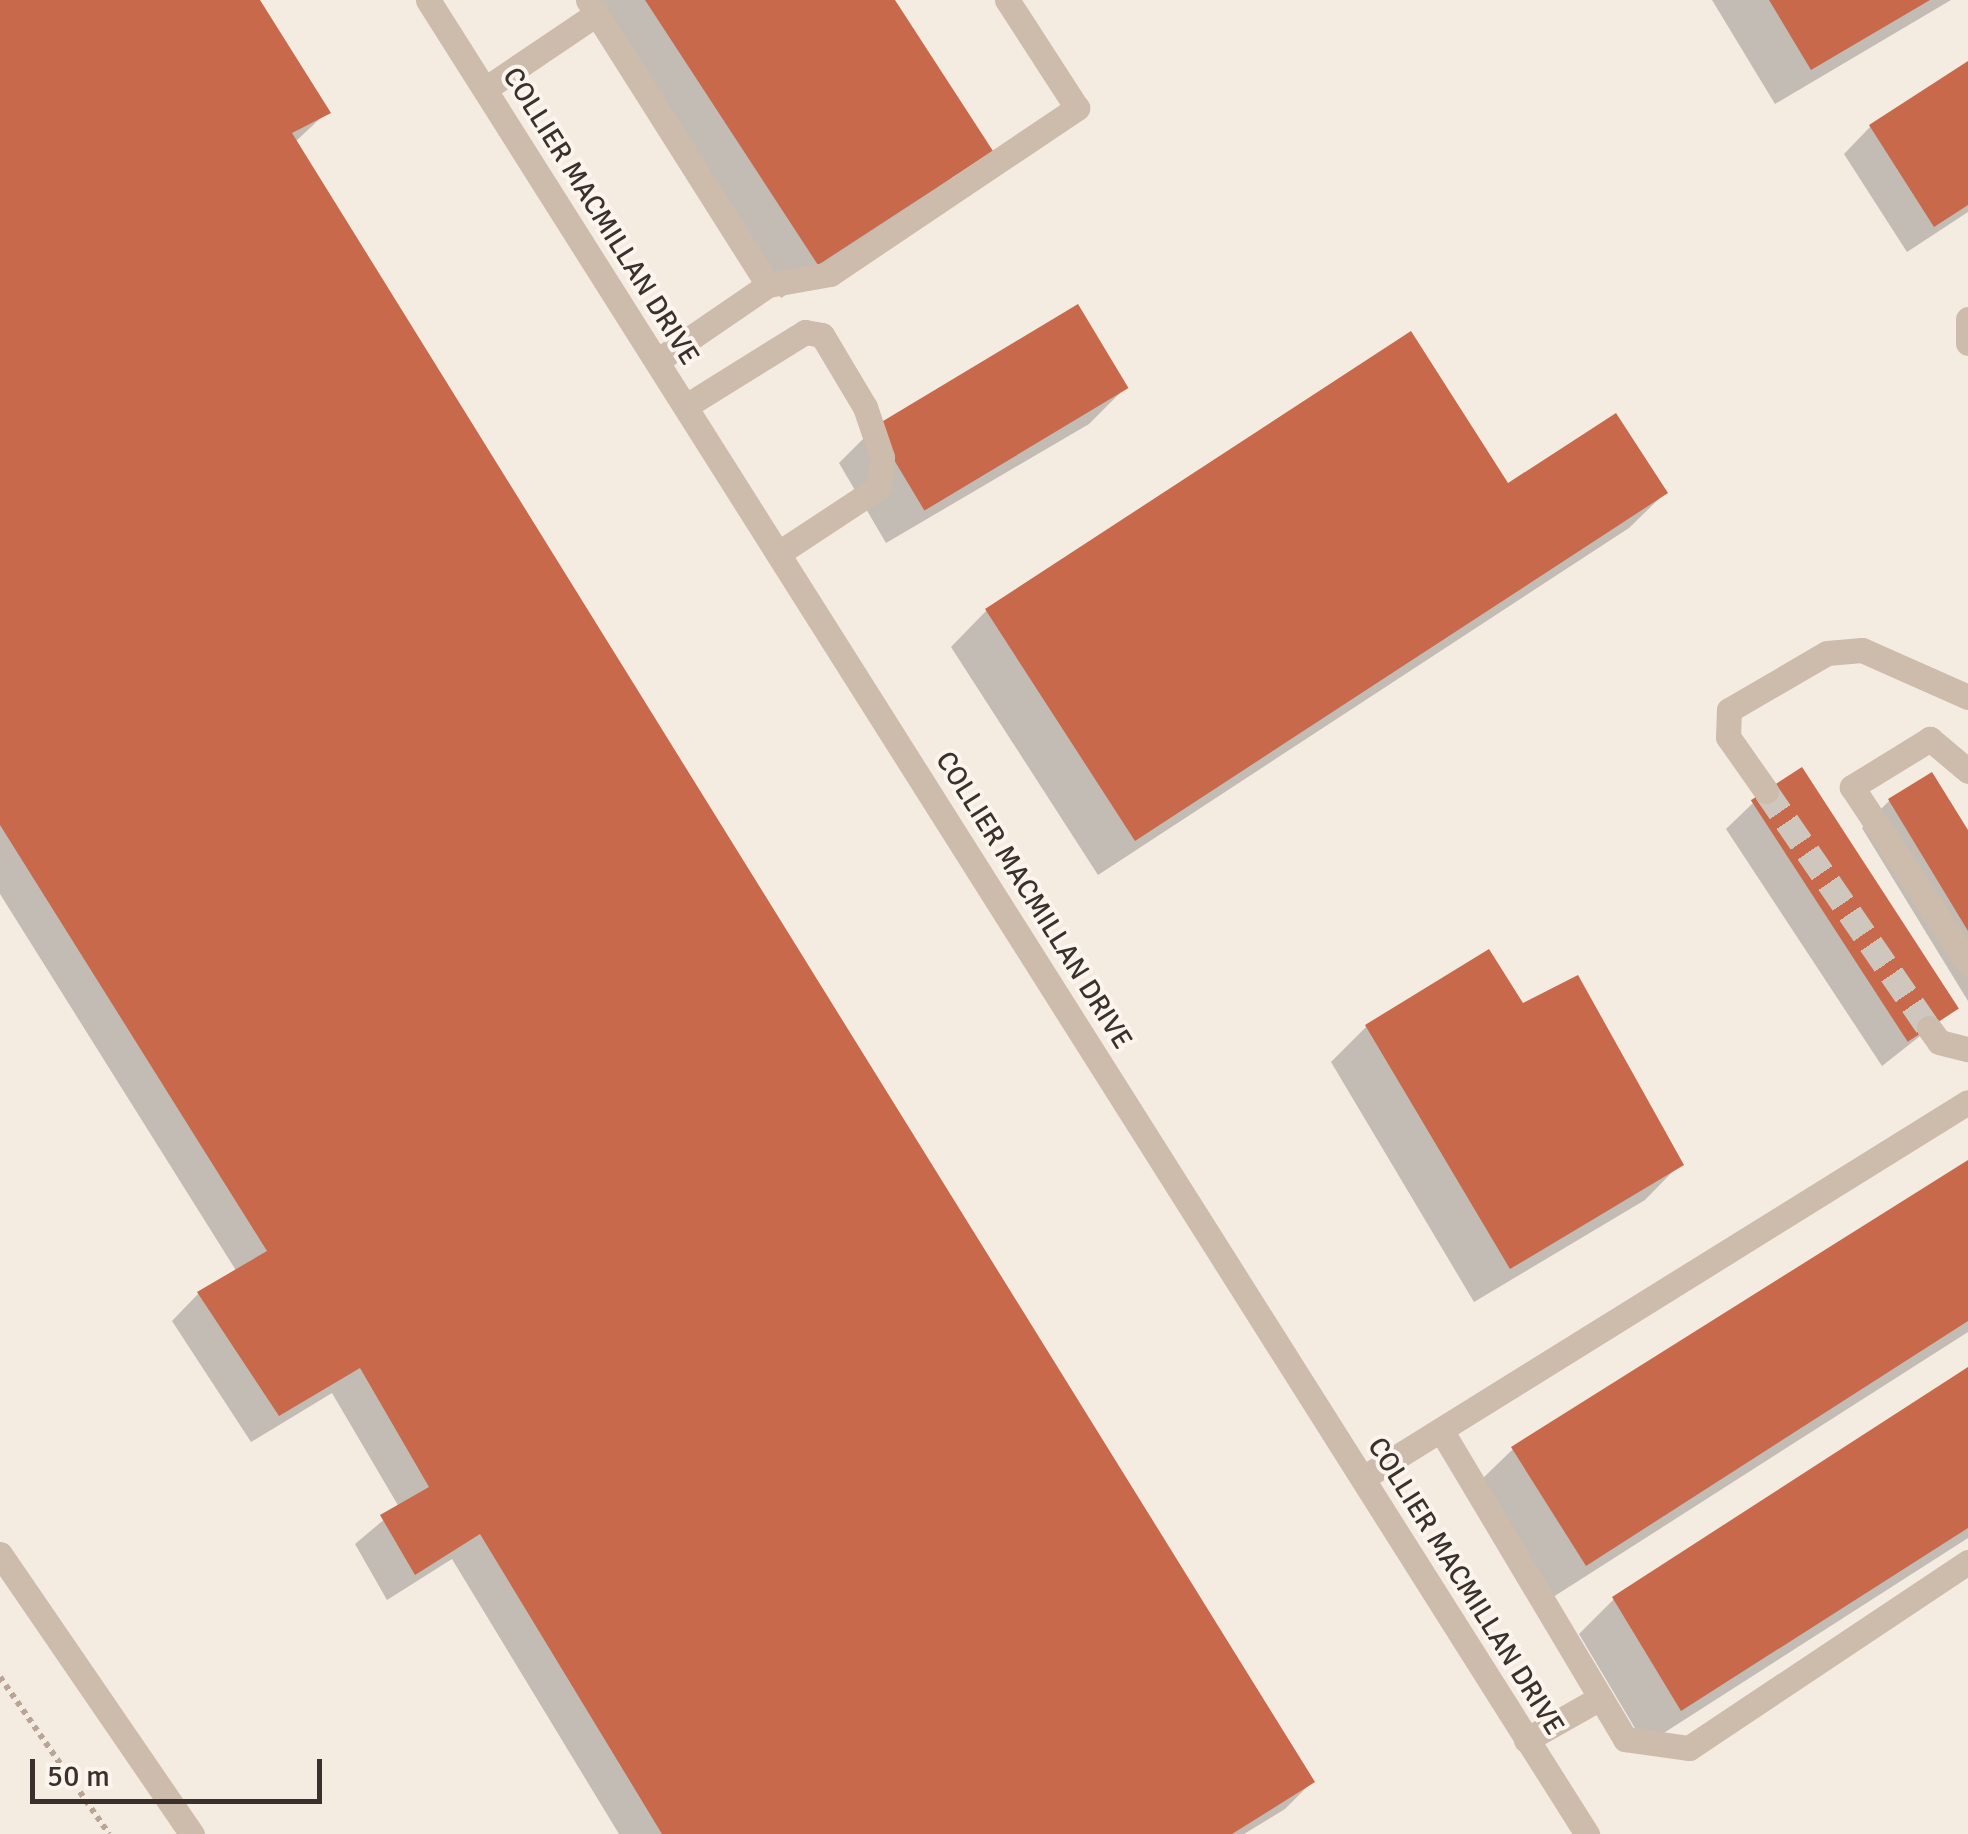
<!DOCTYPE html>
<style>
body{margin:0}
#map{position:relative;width:1968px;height:1834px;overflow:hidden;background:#f4ebe1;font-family:Signika,sans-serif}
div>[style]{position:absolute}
.shadow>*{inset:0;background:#0003}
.building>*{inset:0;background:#c8694b;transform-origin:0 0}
.minor-tunnel>*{height:25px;margin-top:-12.5px;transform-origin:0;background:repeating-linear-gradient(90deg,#cfc6bd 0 25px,transparent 0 37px)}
.path>*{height:6px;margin-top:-3px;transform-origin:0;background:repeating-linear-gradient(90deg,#b9a596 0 5px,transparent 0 10px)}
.minor>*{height:25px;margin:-12.5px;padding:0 12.5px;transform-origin:12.5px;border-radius:12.5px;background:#cdbbac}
span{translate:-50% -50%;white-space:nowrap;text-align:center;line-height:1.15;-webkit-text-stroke:8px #fbf5ee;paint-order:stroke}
.street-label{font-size:28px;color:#3b302b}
.scale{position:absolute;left:30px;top:1759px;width:292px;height:45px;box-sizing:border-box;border:5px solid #3b302b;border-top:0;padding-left:12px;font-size:30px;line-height:35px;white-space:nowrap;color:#3b302b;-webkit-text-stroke:8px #fbf5ee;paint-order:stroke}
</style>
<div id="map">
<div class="shadow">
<div style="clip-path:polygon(0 0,258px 0,327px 112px,295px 142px,1312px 1782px,1285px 1809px,1244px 1834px,619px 1834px,452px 1559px,387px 1600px,355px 1544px,399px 1507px,332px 1393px,251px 1442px,172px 1321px,198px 1294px,237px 1272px,0 894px)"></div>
<div style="clip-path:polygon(587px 0,892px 0,954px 186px,781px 298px)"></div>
<div style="clip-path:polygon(1712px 0,1951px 0,1775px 104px)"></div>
<div style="clip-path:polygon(1968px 64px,1968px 212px,1907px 252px,1844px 154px,1870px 127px)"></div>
<div style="clip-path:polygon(1410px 335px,1508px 486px,1665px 493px,1629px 528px,1098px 875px,951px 647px,986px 611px)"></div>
<div style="clip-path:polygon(1125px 388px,1089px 424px,886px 543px,839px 463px,875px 427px)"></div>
<div style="clip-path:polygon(1932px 775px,1968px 835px,1968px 1001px,1862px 828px,1889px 801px)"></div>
<div style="clip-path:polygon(1753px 803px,1957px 1007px,1882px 1066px,1726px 829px)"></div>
<div style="clip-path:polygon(1523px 1006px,1680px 1164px,1645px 1200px,1474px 1302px,1331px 1062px,1366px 1027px)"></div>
<div style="clip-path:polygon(1968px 1163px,1968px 1332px,1550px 1599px,1477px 1484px,1513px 1449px)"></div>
<div style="clip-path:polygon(1968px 1370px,1968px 1538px,1645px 1745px,1579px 1634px,1614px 1599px)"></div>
</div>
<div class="building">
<div style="clip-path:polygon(0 0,260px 0,331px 113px,292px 133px,1315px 1782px,1232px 1834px,662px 1834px,480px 1534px,415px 1575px,380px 1515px,429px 1487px,360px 1368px,279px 1416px,197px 1292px,267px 1251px,0 825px)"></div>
<div style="clip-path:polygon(645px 0,895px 0,993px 151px,818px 265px)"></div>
<div style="clip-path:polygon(1769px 0,1930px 0,1811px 70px)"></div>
<div style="clip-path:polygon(1968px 61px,1968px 205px,1934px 227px,1869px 125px)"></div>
<div style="left:1078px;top:304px;width:98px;height:238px;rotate:59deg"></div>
<div style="clip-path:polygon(1411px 331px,1508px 483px,1616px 413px,1668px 493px,1135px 841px,985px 609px)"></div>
<div style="left:1802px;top:767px;width:288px;height:61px;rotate:57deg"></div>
<div style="clip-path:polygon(1932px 772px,1968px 830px,1968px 931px,1888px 799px)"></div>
<div style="clip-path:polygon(1489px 949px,1523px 1003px,1578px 975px,1684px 1165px,1510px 1269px,1365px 1025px)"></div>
<div style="clip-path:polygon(1968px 1160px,1968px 1321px,1586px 1566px,1511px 1447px)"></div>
<div style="clip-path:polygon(1968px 1367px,1968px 1528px,1681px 1711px,1612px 1597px)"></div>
</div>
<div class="minor-tunnel">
<div style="left:1766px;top:791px;width:288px;rotate:55.5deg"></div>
</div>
<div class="path">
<div style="left:0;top:1677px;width:191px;rotate:55.2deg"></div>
</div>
<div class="minor">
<div style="left:428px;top:0;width:2170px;rotate:57.71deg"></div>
<div style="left:588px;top:0;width:337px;rotate:57.7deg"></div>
<div style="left:485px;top:89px;width:134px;rotate:-34deg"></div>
<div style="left:1968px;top:319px;width:24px;rotate:90deg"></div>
<div style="left:657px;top:361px;width:135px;rotate:-34.4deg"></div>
<div style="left:768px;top:285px;width:63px;rotate:-10.1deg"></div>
<div style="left:830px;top:274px;width:298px;rotate:-33.9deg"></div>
<div style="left:1077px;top:108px;width:129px;rotate:-122.9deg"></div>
<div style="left:686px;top:406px;width:140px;rotate:-31.9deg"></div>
<div style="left:805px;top:332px;width:17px;rotate:10deg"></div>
<div style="left:822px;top:335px;width:84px;rotate:59.2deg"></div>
<div style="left:865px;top:407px;width:53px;rotate:71.2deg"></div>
<div style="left:882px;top:457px;width:30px;rotate:96deg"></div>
<div style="left:879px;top:487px;width:120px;rotate:146.6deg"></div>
<div style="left:1968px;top:771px;width:50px;rotate:-139.9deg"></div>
<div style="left:1930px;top:739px;width:92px;rotate:148.4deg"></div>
<div style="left:1852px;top:787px;width:211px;rotate:56.6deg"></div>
<div style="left:1766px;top:791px;width:66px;rotate:-125.1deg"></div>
<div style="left:1728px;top:737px;width:27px;rotate:-88deg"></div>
<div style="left:1729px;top:710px;width:113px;rotate:-30.2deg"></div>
<div style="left:1827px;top:653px;width:35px;rotate:-5deg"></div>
<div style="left:1862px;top:650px;width:116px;rotate:23.9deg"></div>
<div style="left:1929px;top:1028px;width:17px;rotate:54deg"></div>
<div style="left:1939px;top:1042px;width:30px;rotate:14deg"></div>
<div style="left:1441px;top:1430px;width:360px;rotate:59.2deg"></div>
<div style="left:1625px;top:1739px;width:65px;rotate:8deg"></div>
<div style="left:1689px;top:1748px;width:335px;rotate:-33.7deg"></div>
<div style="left:1363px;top:1478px;width:712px;rotate:-31.86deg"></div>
<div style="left:0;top:1554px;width:340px;rotate:55.6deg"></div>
<div style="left:1526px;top:1740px;width:85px;rotate:-29.6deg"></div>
</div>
<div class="street-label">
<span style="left:601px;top:216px;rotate:58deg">COLLIER MACMILLAN DRIVE</span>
<span style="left:1034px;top:900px;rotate:58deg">COLLIER MACMILLAN DRIVE</span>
<span style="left:1466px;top:1586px;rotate:58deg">COLLIER MACMILLAN DRIVE</span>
</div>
<div class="scale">50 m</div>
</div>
